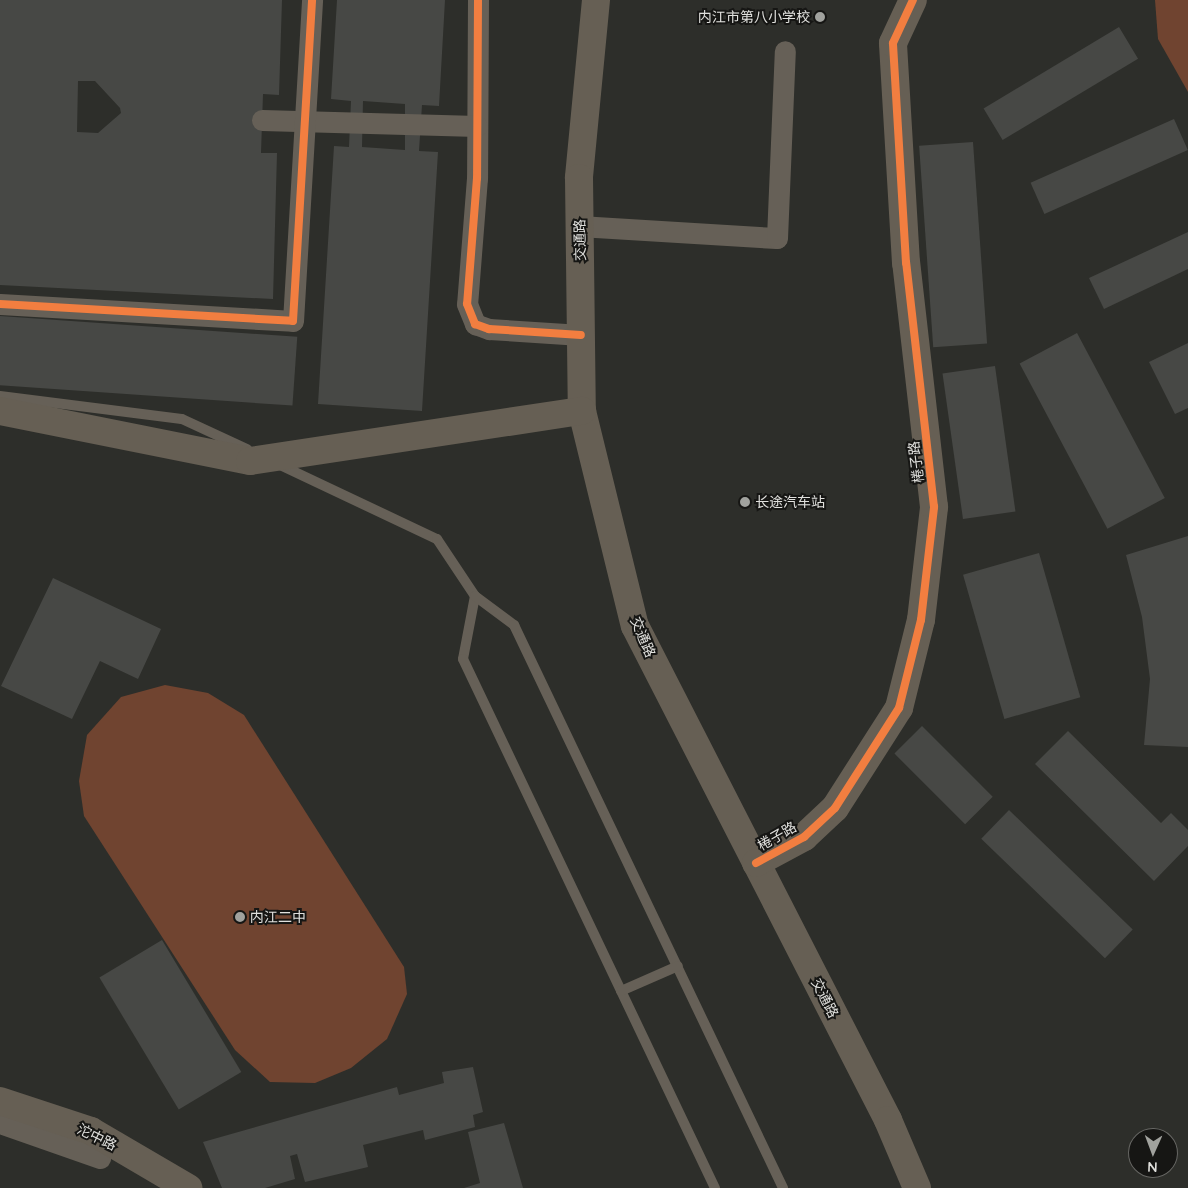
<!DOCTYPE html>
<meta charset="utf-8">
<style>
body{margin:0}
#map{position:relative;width:1188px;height:1188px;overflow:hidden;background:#2d2e2a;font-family:Quicksand,"Noto Sans SC",sans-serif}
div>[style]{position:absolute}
.green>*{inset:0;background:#704430}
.building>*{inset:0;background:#474845;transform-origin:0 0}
.lane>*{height:10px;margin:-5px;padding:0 5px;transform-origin:5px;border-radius:5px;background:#666057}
.street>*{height:21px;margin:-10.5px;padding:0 10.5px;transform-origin:10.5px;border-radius:10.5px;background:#666057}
.secondary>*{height:28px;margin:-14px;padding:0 14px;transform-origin:14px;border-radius:14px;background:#665f54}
.secondary-bridge>*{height:28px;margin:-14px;padding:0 14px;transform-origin:14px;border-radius:14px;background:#665f54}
.cycleway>*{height:8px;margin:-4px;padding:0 4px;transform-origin:4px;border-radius:4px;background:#f27e40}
.dots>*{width:14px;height:14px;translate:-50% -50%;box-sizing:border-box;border:2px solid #161614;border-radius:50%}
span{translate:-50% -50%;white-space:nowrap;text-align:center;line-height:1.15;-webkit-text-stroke:4px #161614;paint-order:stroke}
.poi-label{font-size:14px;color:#e0e0dd}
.right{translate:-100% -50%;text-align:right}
.left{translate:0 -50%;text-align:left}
.street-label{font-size:14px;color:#e0e0dd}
.north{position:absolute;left:1128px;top:1128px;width:50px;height:50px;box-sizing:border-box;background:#161614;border:1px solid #676764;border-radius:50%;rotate:182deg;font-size:14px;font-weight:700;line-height:20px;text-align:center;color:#e0e0dd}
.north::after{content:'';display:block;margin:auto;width:18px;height:22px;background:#a1a29e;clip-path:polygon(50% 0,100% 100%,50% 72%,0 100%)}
</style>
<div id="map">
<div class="green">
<div style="clip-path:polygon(1155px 0,1188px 0,1188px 92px,1158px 39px)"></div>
<div style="clip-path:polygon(165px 685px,208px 693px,244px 715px,404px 967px,407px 994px,387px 1039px,351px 1068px,315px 1083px,270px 1082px,235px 1050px,84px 816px,79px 781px,87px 735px,121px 697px)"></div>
</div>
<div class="building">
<div style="clip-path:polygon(evenodd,0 0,282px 0,279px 95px,263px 94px,261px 153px,277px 153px,273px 299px,0 285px,0 0,78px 81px,95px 81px,120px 108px,121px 113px,98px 133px,77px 132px,78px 81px)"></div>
<div style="clip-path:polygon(evenodd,337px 0,445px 0,439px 106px,422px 105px,419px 151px,438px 152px,422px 411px,318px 404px,334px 146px,349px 147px,351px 101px,331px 99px,337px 0,363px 101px,405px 104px,405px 150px,362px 147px,363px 101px)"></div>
<div style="left:1119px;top:27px;width:37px;height:158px;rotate:59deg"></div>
<div style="left:1174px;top:119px;width:34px;height:157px;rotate:66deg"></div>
<div style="left:973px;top:142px;width:202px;height:54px;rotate:86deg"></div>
<div style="clip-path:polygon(1188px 232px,1188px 269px,1104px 309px,1089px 278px)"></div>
<div style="left:0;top:316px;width:298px;height:69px;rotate:4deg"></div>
<div style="left:1077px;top:333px;width:187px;height:65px;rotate:62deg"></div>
<div style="clip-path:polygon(1188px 343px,1188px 408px,1175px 414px,1149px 362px)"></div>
<div style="left:995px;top:366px;width:147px;height:53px;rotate:82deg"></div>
<div style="clip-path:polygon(1188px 536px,1188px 747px,1144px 745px,1150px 679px,1142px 617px,1126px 555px)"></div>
<div style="left:1039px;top:553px;width:150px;height:79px;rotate:74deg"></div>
<div style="clip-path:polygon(53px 578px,161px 629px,138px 679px,100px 661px,72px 719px,1px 686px)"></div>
<div style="left:922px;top:726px;width:100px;height:39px;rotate:45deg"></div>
<div style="clip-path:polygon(1068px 731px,1161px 823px,1171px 813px,1188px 830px,1188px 846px,1154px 881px,1035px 764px)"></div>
<div style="left:1009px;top:810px;width:172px;height:40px;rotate:44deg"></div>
<div style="left:162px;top:940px;width:154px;height:73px;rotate:59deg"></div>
<div style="clip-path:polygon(473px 1067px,483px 1112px,473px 1115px,475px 1127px,425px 1140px,423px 1130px,363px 1145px,368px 1167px,305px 1182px,297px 1154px,290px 1156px,295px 1179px,265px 1188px,222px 1188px,203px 1142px,397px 1087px,399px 1095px,444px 1083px,442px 1072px)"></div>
<div style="clip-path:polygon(504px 1123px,523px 1188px,464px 1188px,480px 1183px,468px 1132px)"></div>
</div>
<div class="lane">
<div style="left:0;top:396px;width:183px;rotate:7.2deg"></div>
<div style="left:182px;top:419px;width:72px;rotate:24.8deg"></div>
<div style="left:278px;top:464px;width:176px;rotate:25.3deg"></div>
<div style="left:437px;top:539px;width:69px;rotate:56.3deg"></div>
<div style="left:475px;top:596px;width:64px;rotate:100.8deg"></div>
<div style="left:463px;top:659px;width:586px;rotate:64.53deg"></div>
<div style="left:475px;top:596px;width:49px;rotate:36.6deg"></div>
<div style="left:514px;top:625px;width:624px;rotate:64.46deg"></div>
<div style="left:621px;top:991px;width:62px;rotate:-23.7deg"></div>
</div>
<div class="street">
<div style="left:478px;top:0;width:178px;rotate:90.3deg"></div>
<div style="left:477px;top:178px;width:126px;rotate:94.5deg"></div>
<div style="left:467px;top:304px;width:22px;rotate:68deg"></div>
<div style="left:475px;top:324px;width:15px;rotate:20deg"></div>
<div style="left:489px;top:329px;width:92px;rotate:3.7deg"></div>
<div style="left:262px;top:120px;width:215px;rotate:1.6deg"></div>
<div style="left:579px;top:226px;width:198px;rotate:3.5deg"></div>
<div style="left:777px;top:238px;width:187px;rotate:-87.6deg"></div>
<div style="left:0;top:304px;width:293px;rotate:3.3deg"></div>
<div style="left:293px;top:321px;width:322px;rotate:-86.6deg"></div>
<div style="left:0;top:1123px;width:106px;rotate:19.3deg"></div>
</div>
<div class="secondary">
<div style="left:596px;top:0;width:179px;rotate:95.5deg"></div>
<div style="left:579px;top:178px;width:233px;rotate:89.3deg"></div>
<div style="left:582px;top:411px;width:221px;rotate:76.2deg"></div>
<div style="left:635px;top:626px;width:555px;rotate:62.88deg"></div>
<div style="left:888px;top:1120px;width:74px;rotate:66.9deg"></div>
<div style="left:756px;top:863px;width:55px;rotate:-28.4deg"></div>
<div style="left:804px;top:837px;width:42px;rotate:-43.1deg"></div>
<div style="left:835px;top:808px;width:119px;rotate:-57.4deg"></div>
<div style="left:899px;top:708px;width:91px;rotate:-76deg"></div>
<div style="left:921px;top:620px;width:114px;rotate:-83.4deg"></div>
<div style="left:934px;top:507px;width:246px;rotate:-96.5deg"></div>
<div style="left:906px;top:263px;width:220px;rotate:-93.4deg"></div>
<div style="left:893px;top:43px;width:47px;rotate:-65.1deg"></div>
<div style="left:0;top:1101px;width:96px;rotate:18.2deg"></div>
<div style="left:91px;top:1131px;width:113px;rotate:30.4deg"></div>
</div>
<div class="secondary-bridge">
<div style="left:0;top:411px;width:255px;rotate:11.3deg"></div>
<div style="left:250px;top:461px;width:336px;rotate:-8.6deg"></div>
</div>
<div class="cycleway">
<div style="left:478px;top:0;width:178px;rotate:90.3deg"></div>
<div style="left:477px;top:178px;width:126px;rotate:94.5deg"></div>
<div style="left:467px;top:304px;width:22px;rotate:68deg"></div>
<div style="left:475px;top:324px;width:15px;rotate:20deg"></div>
<div style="left:489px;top:329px;width:92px;rotate:3.7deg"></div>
<div style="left:0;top:304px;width:293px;rotate:3.3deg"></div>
<div style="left:293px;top:321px;width:322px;rotate:-86.6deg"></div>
<div style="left:756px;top:863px;width:55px;rotate:-28.4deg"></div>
<div style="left:804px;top:837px;width:42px;rotate:-43.1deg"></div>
<div style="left:835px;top:808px;width:119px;rotate:-57.4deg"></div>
<div style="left:899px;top:708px;width:91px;rotate:-76deg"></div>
<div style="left:921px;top:620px;width:114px;rotate:-83.4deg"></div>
<div style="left:934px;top:507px;width:246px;rotate:-96.5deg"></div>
<div style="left:906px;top:263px;width:220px;rotate:-93.4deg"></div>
<div style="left:893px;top:43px;width:47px;rotate:-65.1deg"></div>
</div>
<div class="dots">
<div style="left:820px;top:17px;background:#a1a29e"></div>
<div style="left:745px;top:502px;background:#a1a29e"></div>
<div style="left:240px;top:917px;background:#a1a29e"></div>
</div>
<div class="poi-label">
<span class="right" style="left:810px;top:17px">内江市第八小学校</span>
<span class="left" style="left:755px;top:502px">长途汽车站</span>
<span class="left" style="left:250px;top:917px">内江二中</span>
</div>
<div class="street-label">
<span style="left:580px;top:240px;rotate:-91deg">交通路</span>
<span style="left:916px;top:462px;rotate:-97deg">棬子路</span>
<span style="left:643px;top:637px;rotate:67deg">交通路</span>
<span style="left:777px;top:836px;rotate:-30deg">棬子路</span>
<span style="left:825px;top:998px;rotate:63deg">交通路</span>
<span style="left:97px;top:1137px;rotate:26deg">沱中路</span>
</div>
<div class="north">N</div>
</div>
